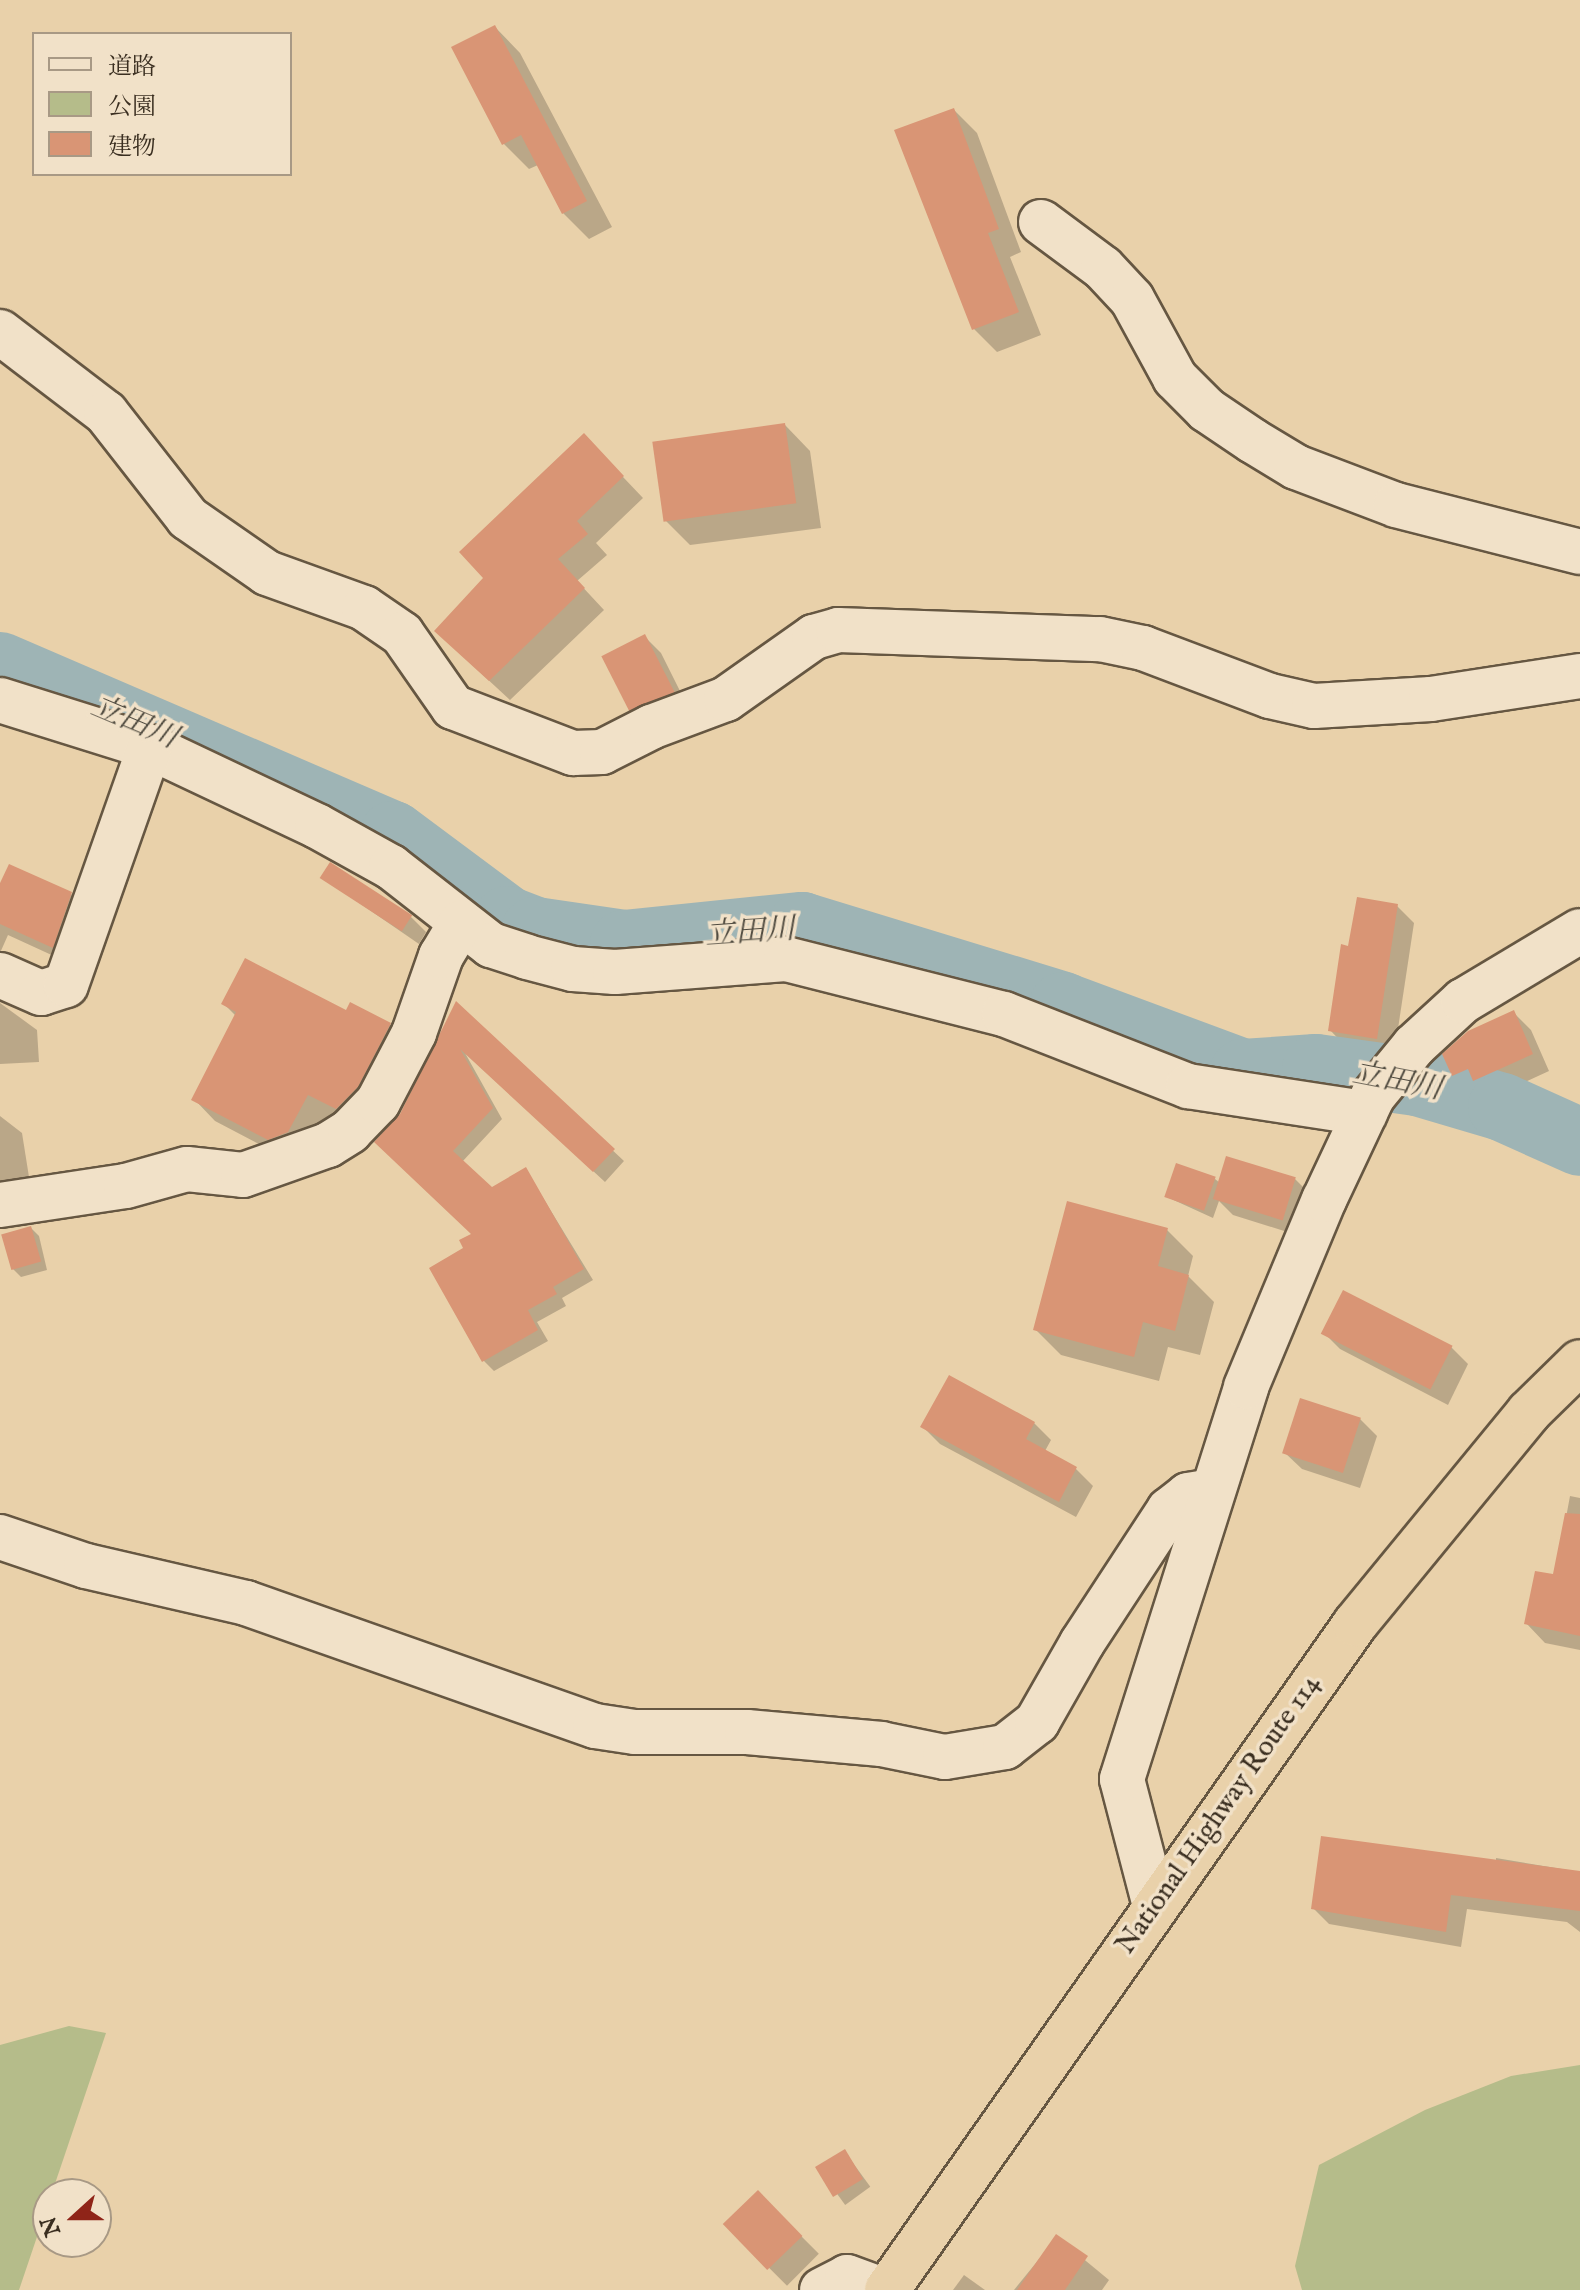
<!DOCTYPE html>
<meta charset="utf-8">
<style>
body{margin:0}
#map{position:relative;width:1580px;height:2290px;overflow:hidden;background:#e9d1aa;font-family:"IM FELL English","Noto Serif JP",serif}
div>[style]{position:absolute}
.green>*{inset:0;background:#b5bc8a}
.shadow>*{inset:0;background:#0003;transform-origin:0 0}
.river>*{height:68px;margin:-34px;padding:0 34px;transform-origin:34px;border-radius:34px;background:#9eb4b5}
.building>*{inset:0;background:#d99575;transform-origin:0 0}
.roads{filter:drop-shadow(2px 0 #665742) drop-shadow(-2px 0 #665742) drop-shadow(0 2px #665742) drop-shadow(0 -2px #665742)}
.street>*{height:44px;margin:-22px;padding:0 22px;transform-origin:22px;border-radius:22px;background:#f1e1c8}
.highway>*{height:44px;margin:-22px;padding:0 22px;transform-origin:22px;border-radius:22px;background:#e9d1aa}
span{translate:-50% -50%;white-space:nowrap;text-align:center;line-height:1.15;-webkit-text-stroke:7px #f1e1c8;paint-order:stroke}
.street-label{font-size:28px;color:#3a2e20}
.water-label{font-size:30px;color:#4e493e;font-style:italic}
.legend{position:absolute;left:32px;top:32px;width:260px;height:144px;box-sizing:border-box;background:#f1e1c8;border:2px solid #a89985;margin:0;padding:10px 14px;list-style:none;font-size:24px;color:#3a2e20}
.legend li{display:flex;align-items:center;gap:16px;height:40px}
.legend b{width:40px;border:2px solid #a89985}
.north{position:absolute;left:32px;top:2178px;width:80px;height:80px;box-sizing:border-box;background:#f1e1c8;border:2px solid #a89985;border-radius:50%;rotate:249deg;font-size:22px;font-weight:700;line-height:32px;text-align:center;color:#3a2e20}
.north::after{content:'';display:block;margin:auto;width:28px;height:36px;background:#8f2418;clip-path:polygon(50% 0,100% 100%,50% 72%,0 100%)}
</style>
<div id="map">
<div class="green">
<div style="clip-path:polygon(69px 2026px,106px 2033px,19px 2290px,0 2290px,0 2045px)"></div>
<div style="clip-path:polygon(1580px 2065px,1580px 2290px,1302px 2290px,1295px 2266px,1319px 2165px,1425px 2110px,1511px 2076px)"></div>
</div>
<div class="shadow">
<div style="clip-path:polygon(495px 27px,520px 53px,612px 227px,589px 239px,563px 213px,538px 165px,529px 169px,503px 143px)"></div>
<div style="clip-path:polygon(954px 110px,977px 133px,1021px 252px,1010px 257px,1041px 335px,997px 352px,974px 329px,897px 131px)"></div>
<div style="clip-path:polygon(785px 425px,810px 451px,821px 528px,690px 545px,664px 519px)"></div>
<div style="clip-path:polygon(604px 457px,643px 498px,596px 543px,607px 555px,577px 581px,604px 610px,510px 700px,457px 651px,485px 578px)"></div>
<div style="clip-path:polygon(644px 636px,661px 653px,689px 709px,647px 727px,630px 709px)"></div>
<div style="clip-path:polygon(323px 878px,410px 916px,426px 932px,419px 944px)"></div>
<div style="clip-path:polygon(0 888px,71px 894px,88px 910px,69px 963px,8px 935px,0 953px)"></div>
<div style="clip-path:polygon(1397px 906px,1414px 923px,1394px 1055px,1347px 1048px,1330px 1030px,1350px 948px)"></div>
<div style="clip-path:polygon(0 1003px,37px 1030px,39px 1062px,0 1064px)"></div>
<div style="clip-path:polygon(223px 1003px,347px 1013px,390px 1025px,412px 1047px,359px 1130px,330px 1115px,310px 1154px,291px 1161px,215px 1121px,194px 1099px,236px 1016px)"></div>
<div style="clip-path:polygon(456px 1004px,624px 1161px,605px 1182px,465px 1053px,502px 1119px,462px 1162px,492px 1190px,526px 1170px,593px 1280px,562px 1298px,566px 1306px,537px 1322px,548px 1341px,494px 1371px,484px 1361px,466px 1249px,474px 1234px,402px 1115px)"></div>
<div style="clip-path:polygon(1514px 1013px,1531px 1030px,1549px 1071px,1492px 1097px,1482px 1087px,1471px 1092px,1454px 1075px)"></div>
<div style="clip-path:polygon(0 1116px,22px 1133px,29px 1177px,0 1182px)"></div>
<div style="clip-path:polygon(1215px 1179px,1220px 1183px,1295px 1179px,1312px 1196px,1300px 1236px,1233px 1215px,1219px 1201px,1213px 1218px,1167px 1197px)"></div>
<div style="clip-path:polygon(31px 1228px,39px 1236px,47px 1270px,21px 1277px,13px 1269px)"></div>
<div style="clip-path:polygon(1167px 1230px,1193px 1256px,1188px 1276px,1214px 1302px,1200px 1355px,1168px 1347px,1159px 1381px,1061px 1355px,1035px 1329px)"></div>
<div style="clip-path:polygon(1323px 1332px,1451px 1347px,1468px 1364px,1448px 1405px,1340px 1349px)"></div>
<div style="clip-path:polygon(1360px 1419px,1377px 1436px,1360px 1488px,1302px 1469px,1284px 1452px)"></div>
<div style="clip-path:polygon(1034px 1423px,1051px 1440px,1045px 1451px,1076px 1469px,1093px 1486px,1076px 1517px,940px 1444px,923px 1427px)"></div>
<div style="clip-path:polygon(1570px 1496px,1580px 1498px,1580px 1650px,1545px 1643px,1526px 1623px,1555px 1577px)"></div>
<div style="clip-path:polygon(1496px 1858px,1580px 1872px,1580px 1932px,1567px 1922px,1467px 1909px,1461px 1947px,1329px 1924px,1313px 1908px,1496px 1865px)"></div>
<div style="left:845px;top:2152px;width:43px;height:31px;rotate:54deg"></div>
<div style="left:758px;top:2193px;width:86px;height:45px;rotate:45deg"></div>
<div style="clip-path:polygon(1057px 2237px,1109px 2280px,1102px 2290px,1014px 2290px)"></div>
<div style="clip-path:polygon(964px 2275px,985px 2290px,953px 2290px)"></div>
</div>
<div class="river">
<div style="left:0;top:666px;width:428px;rotate:23.3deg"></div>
<div style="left:393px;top:835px;width:142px;rotate:36.7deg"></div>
<div style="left:507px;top:920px;width:30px;rotate:21deg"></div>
<div style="left:535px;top:931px;width:90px;rotate:8.3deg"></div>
<div style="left:624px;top:944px;width:179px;rotate:-5.8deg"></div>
<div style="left:802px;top:926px;width:273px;rotate:17deg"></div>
<div style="left:1063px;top:1006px;width:192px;rotate:20.4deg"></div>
<div style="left:1243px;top:1073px;width:73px;rotate:-3.9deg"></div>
<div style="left:1316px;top:1068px;width:102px;rotate:7.9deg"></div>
<div style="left:1417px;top:1082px;width:89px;rotate:16.4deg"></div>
<div style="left:1502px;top:1107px;width:85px;rotate:24.2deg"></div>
</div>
<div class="building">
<div style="clip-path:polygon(495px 25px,587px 201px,562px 214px,521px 135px,502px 145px,451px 47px)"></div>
<div style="clip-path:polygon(954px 108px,999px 229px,988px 233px,1019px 312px,972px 330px,894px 130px)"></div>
<div style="left:785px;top:423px;width:81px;height:134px;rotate:82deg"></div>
<div style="clip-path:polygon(584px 433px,624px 476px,577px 521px,588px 534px,558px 559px,585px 588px,489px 681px,434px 631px,483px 578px,459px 552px)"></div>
<div style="left:645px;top:634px;width:65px;height:49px;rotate:63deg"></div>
<div style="left:330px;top:862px;width:98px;height:19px;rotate:33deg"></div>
<div style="clip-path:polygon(9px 864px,72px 892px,53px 948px,0 924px,0 883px)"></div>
<div style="clip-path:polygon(1357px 897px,1398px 904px,1377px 1039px,1328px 1031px,1341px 944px,1348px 946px)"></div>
<div style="clip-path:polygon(245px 958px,346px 1010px,350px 1002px,391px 1023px,358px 1087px,336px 1109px,308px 1095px,288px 1132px,268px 1140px,191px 1100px,236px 1012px,221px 1004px)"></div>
<div style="clip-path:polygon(456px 1001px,615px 1149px,593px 1172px,460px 1049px,493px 1108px,453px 1151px,492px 1187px,526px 1167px,584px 1269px,553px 1287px,557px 1294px,528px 1310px,538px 1330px,482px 1362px,429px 1268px,463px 1248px,459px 1240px,471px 1234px,374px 1142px,400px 1114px)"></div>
<div style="clip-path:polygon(1514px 1010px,1533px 1054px,1473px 1081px,1468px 1069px,1452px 1076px,1442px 1054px,1468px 1031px)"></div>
<div style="left:1226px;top:1156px;width:73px;height:45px;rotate:17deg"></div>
<div style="left:1176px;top:1163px;width:42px;height:36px;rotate:19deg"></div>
<div style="clip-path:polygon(1067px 1201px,1168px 1228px,1158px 1266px,1189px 1275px,1175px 1331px,1143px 1322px,1134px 1357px,1033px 1330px)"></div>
<div style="left:31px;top:1226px;width:37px;height:31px;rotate:74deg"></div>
<div style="left:1343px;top:1290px;width:123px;height:49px;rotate:27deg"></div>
<div style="clip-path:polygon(949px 1375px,1035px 1422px,1026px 1439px,1077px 1467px,1059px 1502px,920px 1427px)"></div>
<div style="left:1300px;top:1398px;width:64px;height:58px;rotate:18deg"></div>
<div style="clip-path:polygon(1565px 1513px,1580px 1514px,1580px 1636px,1524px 1624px,1535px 1571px,1553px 1574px)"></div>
<div style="clip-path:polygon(1321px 1836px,1580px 1871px,1580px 1911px,1451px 1895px,1446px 1932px,1311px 1909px)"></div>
<div style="left:845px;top:2149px;width:35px;height:35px;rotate:59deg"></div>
<div style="left:758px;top:2190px;width:64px;height:49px;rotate:46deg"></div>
<div style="clip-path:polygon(1056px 2234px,1088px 2256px,1065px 2290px,1017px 2290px)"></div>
</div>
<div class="roads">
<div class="street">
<div style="left:1041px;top:222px;width:77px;rotate:36.6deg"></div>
<div style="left:1103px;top:268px;width:42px;rotate:46.9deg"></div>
<div style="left:1132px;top:299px;width:90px;rotate:61.4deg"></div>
<div style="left:1175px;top:378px;width:45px;rotate:45deg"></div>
<div style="left:1207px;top:410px;width:55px;rotate:34deg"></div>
<div style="left:1253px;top:441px;width:50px;rotate:31.2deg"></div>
<div style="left:1296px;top:467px;width:107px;rotate:20.8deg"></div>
<div style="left:1396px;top:505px;width:190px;rotate:14.3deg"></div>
<div style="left:0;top:332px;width:133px;rotate:37.4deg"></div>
<div style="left:106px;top:413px;width:133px;rotate:52deg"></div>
<div style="left:188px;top:518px;width:96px;rotate:34.8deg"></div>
<div style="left:267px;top:573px;width:103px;rotate:19.8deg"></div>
<div style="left:364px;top:608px;width:46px;rotate:34.4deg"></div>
<div style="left:402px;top:634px;width:89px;rotate:55.1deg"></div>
<div style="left:453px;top:707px;width:129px;rotate:21deg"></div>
<div style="left:573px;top:753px;width:29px;rotate:-2deg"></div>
<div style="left:602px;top:752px;width:55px;rotate:-27deg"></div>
<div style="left:651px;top:727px;width:80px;rotate:-20.5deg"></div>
<div style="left:726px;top:699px;width:108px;rotate:-35.2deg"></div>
<div style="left:814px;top:637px;width:25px;rotate:-16deg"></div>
<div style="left:838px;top:630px;width:262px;rotate:2deg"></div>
<div style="left:1100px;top:639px;width:44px;rotate:11.8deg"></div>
<div style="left:1143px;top:648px;width:136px;rotate:20.7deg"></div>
<div style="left:1270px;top:696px;width:45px;rotate:12.8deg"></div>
<div style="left:1314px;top:706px;width:117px;rotate:-3.4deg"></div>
<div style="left:1431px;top:699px;width:151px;rotate:-8.8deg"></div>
<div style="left:0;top:700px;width:157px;rotate:17.4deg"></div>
<div style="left:150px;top:747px;width:185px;rotate:25.3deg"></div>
<div style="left:317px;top:826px;width:85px;rotate:29deg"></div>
<div style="left:391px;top:867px;width:127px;rotate:38deg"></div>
<div style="left:491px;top:945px;width:38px;rotate:18deg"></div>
<div style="left:527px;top:957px;width:48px;rotate:14.6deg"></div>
<div style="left:573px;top:969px;width:42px;rotate:4.1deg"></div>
<div style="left:615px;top:972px;width:171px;rotate:-4.3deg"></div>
<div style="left:786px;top:959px;width:225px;rotate:14.2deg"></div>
<div style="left:1004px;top:1014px;width:198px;rotate:21.4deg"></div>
<div style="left:1188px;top:1086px;width:179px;rotate:8.7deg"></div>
<div style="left:0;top:975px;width:45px;rotate:23.7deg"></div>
<div style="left:41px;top:993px;width:26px;rotate:-18deg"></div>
<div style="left:66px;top:985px;width:252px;rotate:-70.6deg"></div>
<div style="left:0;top:1205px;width:127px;rotate:-8.6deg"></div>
<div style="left:126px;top:1186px;width:63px;rotate:-15.6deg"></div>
<div style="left:187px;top:1169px;width:56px;rotate:6.1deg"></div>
<div style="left:243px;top:1175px;width:90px;rotate:-19.4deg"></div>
<div style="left:328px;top:1145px;width:26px;rotate:-32deg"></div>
<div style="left:350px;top:1131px;width:40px;rotate:-46deg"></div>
<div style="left:378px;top:1102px;width:78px;rotate:-62.4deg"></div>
<div style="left:414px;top:1033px;width:82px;rotate:-70.7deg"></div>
<div style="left:441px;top:956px;width:39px;rotate:-59deg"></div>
<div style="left:0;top:1537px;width:91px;rotate:18.6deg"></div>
<div style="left:86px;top:1566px;width:164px;rotate:13deg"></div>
<div style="left:246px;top:1603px;width:370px;rotate:19.4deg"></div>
<div style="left:595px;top:1726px;width:40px;rotate:8.5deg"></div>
<div style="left:635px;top:1732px;width:112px"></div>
<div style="left:747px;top:1732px;width:135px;rotate:5.1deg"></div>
<div style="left:881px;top:1744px;width:65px;rotate:11.5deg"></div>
<div style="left:945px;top:1757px;width:61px;rotate:-9.5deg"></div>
<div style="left:1005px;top:1747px;width:41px;rotate:-38deg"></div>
<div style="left:1037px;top:1722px;width:91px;rotate:-60.3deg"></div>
<div style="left:1082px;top:1643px;width:159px;rotate:-56.8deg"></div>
<div style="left:1169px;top:1510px;width:24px;rotate:-38deg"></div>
<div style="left:1188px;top:1495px;width:25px;rotate:-9deg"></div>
<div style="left:1155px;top:1906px;width:131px;rotate:-104.6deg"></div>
<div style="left:1122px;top:1779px;width:411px;rotate:-72.4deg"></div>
<div style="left:1246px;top:1387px;width:203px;rotate:-67.4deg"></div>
<div style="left:1324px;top:1200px;width:115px;rotate:-64.8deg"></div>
<div style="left:1373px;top:1096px;width:65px;rotate:-50.6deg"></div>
<div style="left:1414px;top:1046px;width:67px;rotate:-42.6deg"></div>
<div style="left:1463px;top:1001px;width:136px;rotate:-30.9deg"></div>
<div style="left:822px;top:2290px;width:28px;rotate:-27deg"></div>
<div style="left:847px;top:2277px;width:37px;rotate:20deg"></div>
</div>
<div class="highway">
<div style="left:887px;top:2290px;width:814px;rotate:-54.9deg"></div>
<div style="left:1355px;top:1624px;width:274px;rotate:-50.6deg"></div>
<div style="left:1529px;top:1412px;width:71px;rotate:-44.4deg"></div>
</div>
</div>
<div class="street-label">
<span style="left:1219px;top:1815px;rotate:-55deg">National Highway Route 114</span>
</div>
<div class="water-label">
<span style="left:134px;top:723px;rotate:23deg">立田川</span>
<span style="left:750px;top:933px;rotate:-4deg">立田川</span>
<span style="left:1397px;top:1082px;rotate:11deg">立田川</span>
</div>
<ul class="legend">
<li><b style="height:10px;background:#f1e1c8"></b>道路</li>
<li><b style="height:22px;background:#b5bc8a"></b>公園</li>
<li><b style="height:22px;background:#d99575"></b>建物</li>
</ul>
<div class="north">N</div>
</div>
